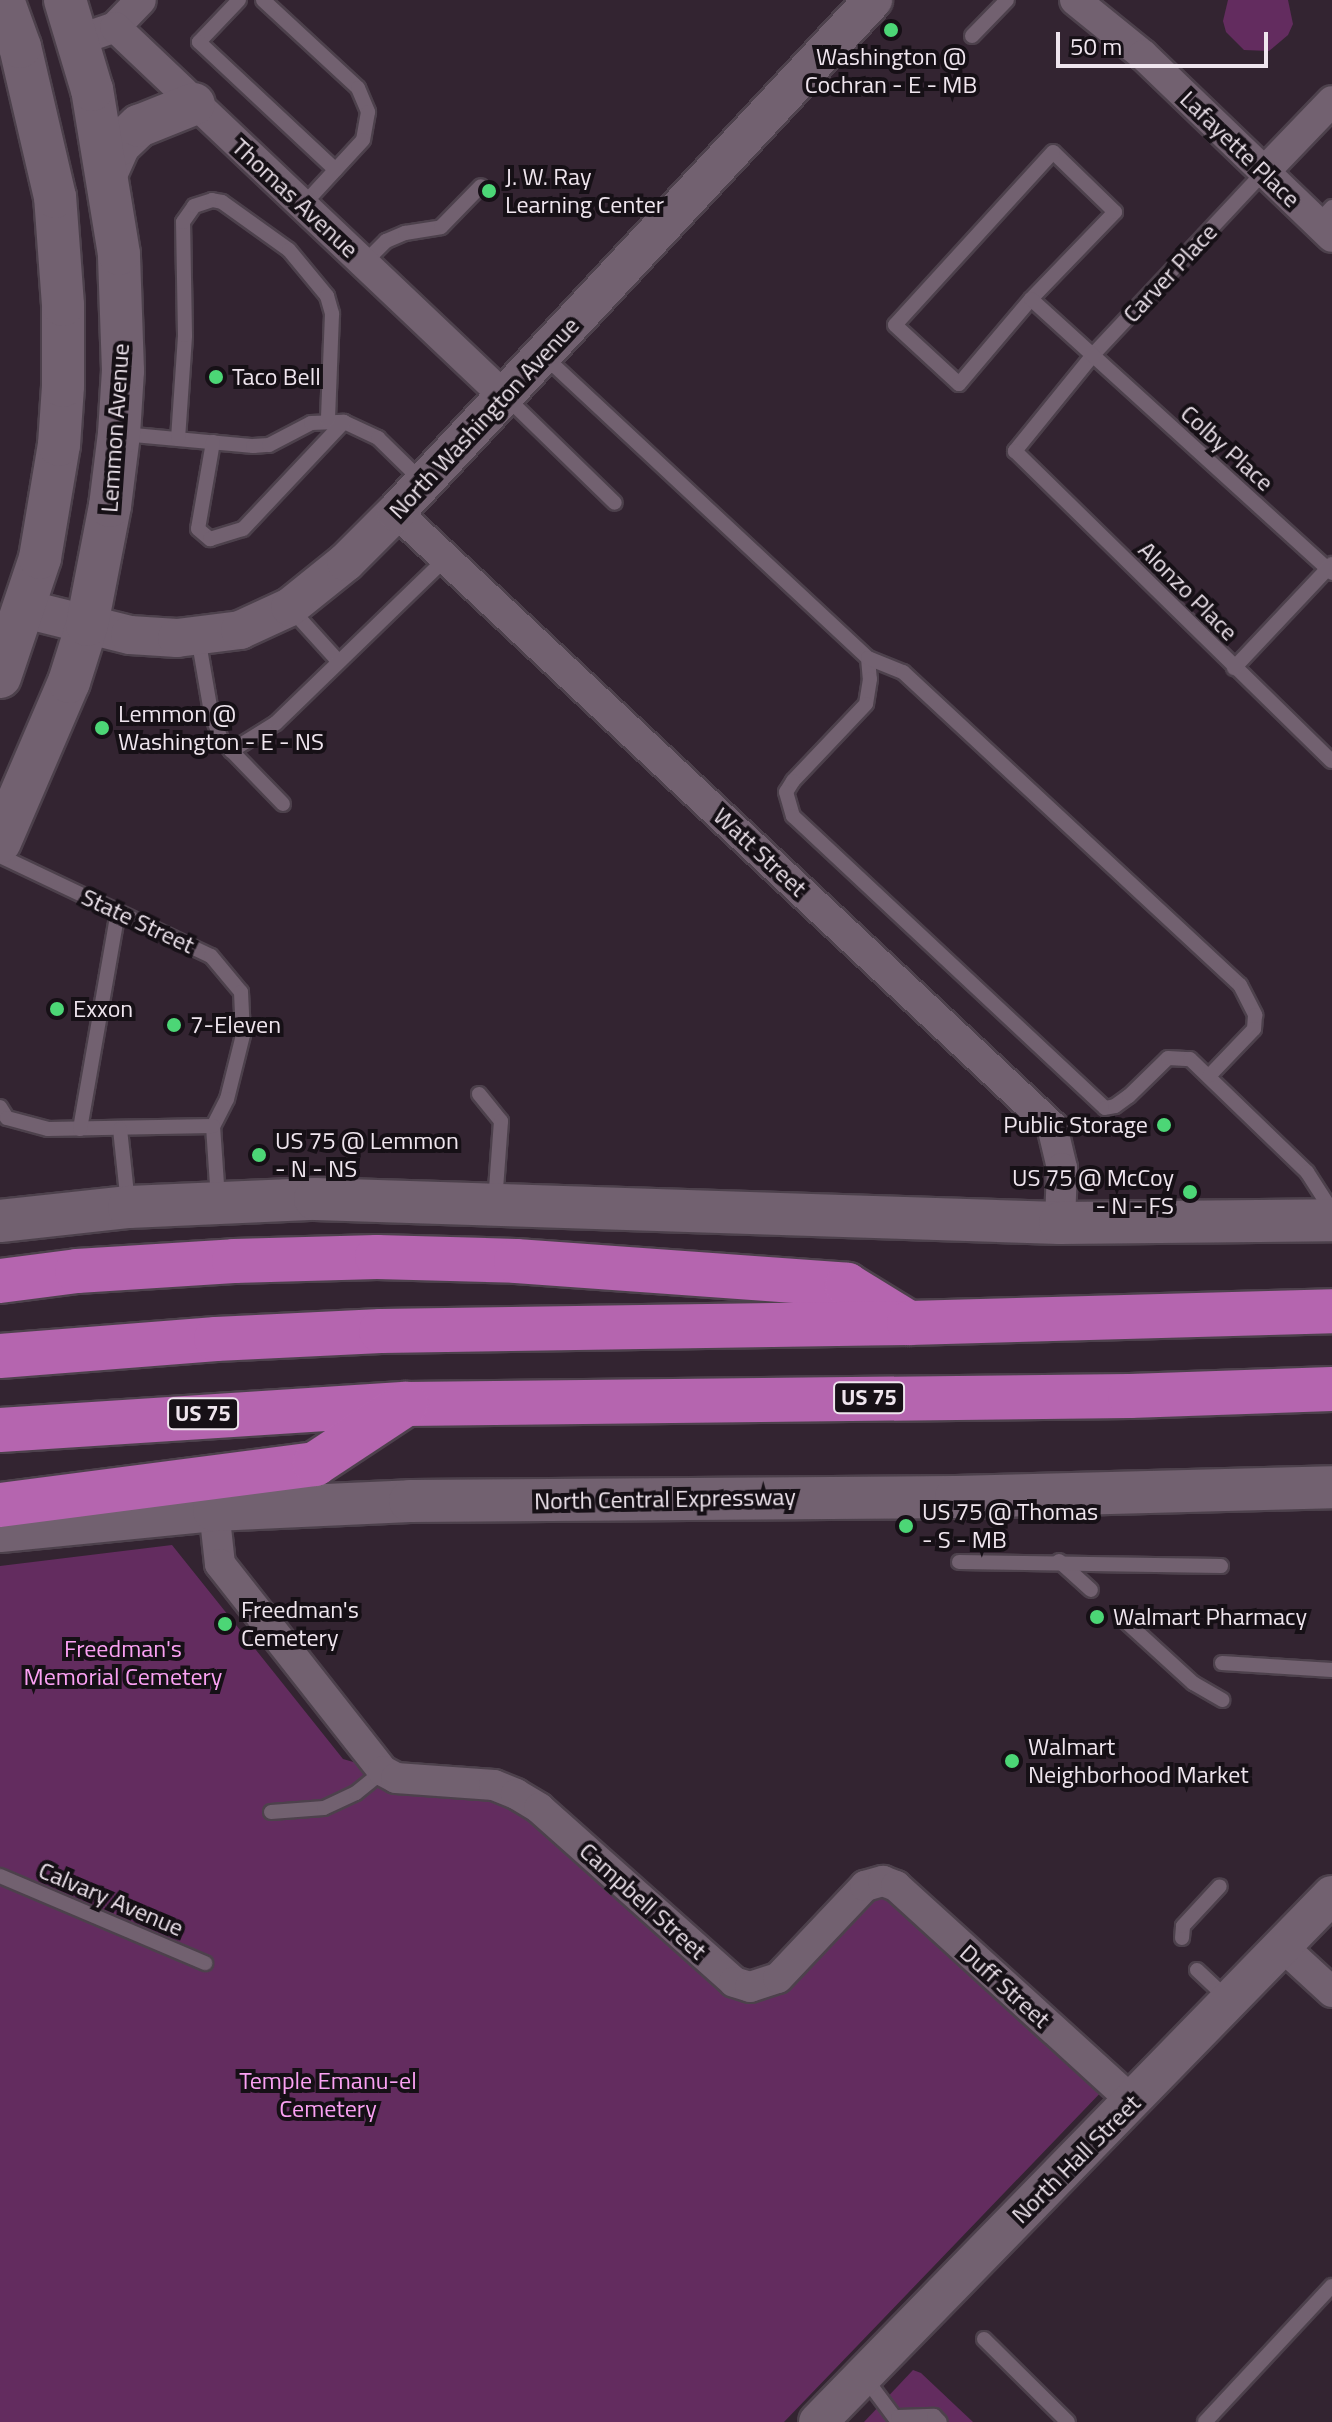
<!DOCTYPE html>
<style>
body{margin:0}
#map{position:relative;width:1332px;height:2422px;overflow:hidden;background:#332431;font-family:"Titillium Web",sans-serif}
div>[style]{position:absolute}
.green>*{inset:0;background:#632c5f}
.roads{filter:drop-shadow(2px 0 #4d414c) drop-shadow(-2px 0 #4d414c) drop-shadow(0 2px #4d414c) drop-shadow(0 -2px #4d414c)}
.service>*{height:14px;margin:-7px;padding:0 7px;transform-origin:7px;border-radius:7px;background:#726170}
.minor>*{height:30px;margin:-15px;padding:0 15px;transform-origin:15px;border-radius:15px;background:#726170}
.tertiary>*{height:38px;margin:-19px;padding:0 19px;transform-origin:19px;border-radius:19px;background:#726170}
.secondary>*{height:42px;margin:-21px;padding:0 21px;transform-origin:21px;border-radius:21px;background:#726170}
.motorway>*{height:44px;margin:-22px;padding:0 22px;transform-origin:22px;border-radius:22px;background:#b565af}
.dots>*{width:22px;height:22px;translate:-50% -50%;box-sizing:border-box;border:4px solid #161016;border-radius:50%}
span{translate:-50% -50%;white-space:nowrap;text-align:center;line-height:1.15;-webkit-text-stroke:8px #161016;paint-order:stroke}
.shield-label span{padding:2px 6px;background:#161016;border:2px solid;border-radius:6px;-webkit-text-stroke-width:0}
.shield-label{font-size:22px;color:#efe5ee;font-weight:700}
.poi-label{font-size:24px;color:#efe5ee}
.left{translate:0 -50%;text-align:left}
.right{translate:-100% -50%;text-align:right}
.street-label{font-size:24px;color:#efe5ee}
.park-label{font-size:24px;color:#fba1f3}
.scale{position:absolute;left:1056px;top:32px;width:212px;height:36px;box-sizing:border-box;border:4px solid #efe5ee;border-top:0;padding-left:10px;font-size:24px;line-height:28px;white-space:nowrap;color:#efe5ee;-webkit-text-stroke:6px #161016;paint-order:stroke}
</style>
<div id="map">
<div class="green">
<div style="clip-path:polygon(1228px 0,1288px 0,1293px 24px,1288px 35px,1269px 51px,1244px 50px,1226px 32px,1223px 21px)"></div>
<div style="clip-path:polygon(172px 1545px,343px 1759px,460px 1793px,507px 1801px,766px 1997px,801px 1976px,865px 1897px,890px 1895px,1107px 2086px,784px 2422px,0 2422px,0 1566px)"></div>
<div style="clip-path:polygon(913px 2370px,921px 2373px,973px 2422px,864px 2422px)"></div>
</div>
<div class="roads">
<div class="service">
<div style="left:239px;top:0;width:58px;rotate:133.6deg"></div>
<div style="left:199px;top:42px;width:187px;rotate:43.1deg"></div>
<div style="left:263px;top:0;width:129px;rotate:42.8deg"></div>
<div style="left:358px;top:88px;width:26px;rotate:67deg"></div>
<div style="left:368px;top:112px;width:28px;rotate:100deg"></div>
<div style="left:363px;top:140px;width:90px;rotate:132.7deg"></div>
<div style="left:972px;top:36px;width:50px;rotate:-45.8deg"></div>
<div style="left:1264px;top:172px;width:250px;rotate:133.1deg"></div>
<div style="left:1093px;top:355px;width:124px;rotate:129.1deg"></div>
<div style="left:1015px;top:451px;width:443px;rotate:44.4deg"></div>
<div style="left:1317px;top:223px;width:22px;rotate:-47deg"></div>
<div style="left:365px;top:262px;width:30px;rotate:-45deg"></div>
<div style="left:386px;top:241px;width:21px;rotate:-23deg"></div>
<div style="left:405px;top:233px;width:36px;rotate:-9deg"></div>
<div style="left:441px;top:227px;width:57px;rotate:-45.7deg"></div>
<div style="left:1031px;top:299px;width:121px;rotate:-46deg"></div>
<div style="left:1115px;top:212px;width:86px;rotate:-135.9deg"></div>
<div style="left:1053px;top:152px;width:234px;rotate:132.4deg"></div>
<div style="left:895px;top:325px;width:87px;rotate:42.7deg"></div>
<div style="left:959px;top:384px;width:111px;rotate:-49.7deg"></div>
<div style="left:1031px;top:299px;width:407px;rotate:42.3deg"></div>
<div style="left:544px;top:356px;width:443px;rotate:43deg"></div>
<div style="left:868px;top:658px;width:21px;rotate:85deg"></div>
<div style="left:870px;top:679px;width:25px;rotate:99deg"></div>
<div style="left:866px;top:704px;width:106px;rotate:133.5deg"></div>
<div style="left:793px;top:781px;width:13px;rotate:122deg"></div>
<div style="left:786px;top:792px;width:25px;rotate:74deg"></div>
<div style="left:793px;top:816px;width:427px;rotate:43.1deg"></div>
<div style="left:1105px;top:1108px;width:10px;rotate:-11deg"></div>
<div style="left:1115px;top:1106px;width:17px;rotate:-36deg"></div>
<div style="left:1129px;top:1096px;width:54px;rotate:-44.3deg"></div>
<div style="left:1168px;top:1058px;width:22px;rotate:3deg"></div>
<div style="left:1190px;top:1059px;width:163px;rotate:44deg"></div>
<div style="left:1307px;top:1172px;width:46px;rotate:57.3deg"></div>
<div style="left:505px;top:396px;width:153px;rotate:44.2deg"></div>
<div style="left:123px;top:434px;width:131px;rotate:5.3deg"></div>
<div style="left:253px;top:446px;width:16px;rotate:-4deg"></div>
<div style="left:269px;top:445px;width:47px;rotate:-27.6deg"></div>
<div style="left:311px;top:423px;width:33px;rotate:-2deg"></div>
<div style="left:344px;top:422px;width:38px;rotate:25deg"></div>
<div style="left:378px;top:438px;width:63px;rotate:44.4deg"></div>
<div style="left:178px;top:439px;width:104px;rotate:-86.1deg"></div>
<div style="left:185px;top:335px;width:113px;rotate:-91deg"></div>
<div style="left:183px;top:222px;width:19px;rotate:-55deg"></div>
<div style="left:194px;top:206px;width:19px;rotate:-18deg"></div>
<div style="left:212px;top:200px;width:10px;rotate:11deg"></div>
<div style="left:222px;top:202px;width:82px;rotate:35.6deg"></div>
<div style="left:289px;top:250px;width:60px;rotate:50.4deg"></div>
<div style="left:327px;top:296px;width:19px;rotate:74deg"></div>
<div style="left:332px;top:314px;width:106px;rotate:92.2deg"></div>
<div style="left:213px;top:442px;width:88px;rotate:99.8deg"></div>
<div style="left:198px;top:529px;width:16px;rotate:40deg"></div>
<div style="left:210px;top:539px;width:34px;rotate:-17deg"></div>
<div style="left:243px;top:529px;width:147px;rotate:-46.7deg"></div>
<div style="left:290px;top:608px;width:72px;rotate:47.8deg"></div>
<div style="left:198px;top:637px;width:76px;rotate:80.2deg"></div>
<div style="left:211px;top:712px;width:30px;rotate:70deg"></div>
<div style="left:221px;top:740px;width:89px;rotate:45.9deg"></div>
<div style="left:868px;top:658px;width:38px;rotate:22deg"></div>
<div style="left:903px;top:672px;width:460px;rotate:42.9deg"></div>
<div style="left:1240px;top:985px;width:34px;rotate:63deg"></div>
<div style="left:1255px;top:1015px;width:14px;rotate:94deg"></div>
<div style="left:1254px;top:1029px;width:64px;rotate:133.7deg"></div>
<div style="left:1234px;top:668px;width:143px;rotate:-46.7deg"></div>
<div style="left:231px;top:751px;width:53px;rotate:-31.9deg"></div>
<div style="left:276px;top:723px;width:237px;rotate:-44.1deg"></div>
<div style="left:0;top:856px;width:233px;rotate:25.4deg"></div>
<div style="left:211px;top:956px;width:47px;rotate:50.2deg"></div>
<div style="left:241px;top:992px;width:43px;rotate:87.3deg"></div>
<div style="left:243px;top:1035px;width:66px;rotate:104deg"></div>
<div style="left:227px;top:1099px;width:30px;rotate:117deg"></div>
<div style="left:213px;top:1126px;width:73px;rotate:86.1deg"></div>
<div style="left:479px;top:1094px;width:35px;rotate:51deg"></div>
<div style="left:501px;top:1121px;width:82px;rotate:94.2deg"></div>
<div style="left:0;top:1107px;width:13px;rotate:58deg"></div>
<div style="left:7px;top:1118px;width:42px;rotate:15deg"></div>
<div style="left:48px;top:1129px;width:165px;rotate:-1deg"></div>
<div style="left:80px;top:1129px;width:220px;rotate:-80.1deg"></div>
<div style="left:120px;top:1129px;width:75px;rotate:83.9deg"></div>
<div style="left:1059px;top:1561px;width:43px;rotate:42.2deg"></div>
<div style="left:959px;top:1562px;width:262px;rotate:0.9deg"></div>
<div style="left:1123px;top:1619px;width:95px;rotate:42.4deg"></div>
<div style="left:1193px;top:1683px;width:34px;rotate:30deg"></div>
<div style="left:1222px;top:1663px;width:110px;rotate:3.6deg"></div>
<div style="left:271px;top:1812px;width:53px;rotate:-4.3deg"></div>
<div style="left:324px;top:1808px;width:35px;rotate:-25deg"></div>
<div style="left:356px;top:1793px;width:35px;rotate:-39deg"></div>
<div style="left:0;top:1876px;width:223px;rotate:23deg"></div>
<div style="left:1182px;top:1938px;width:12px;rotate:-85deg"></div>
<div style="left:1183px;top:1926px;width:54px;rotate:-47.2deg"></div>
<div style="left:1197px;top:1970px;width:44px;rotate:43.2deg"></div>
<div style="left:984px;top:2339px;width:118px;rotate:44.7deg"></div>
<div style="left:863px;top:2375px;width:59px;rotate:53.3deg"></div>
<div style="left:898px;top:2417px;width:36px;rotate:-2deg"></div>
<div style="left:934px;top:2416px;width:8px;rotate:45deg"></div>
<div style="left:1205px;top:2422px;width:186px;rotate:-47deg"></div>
</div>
<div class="minor">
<div style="left:1075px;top:0;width:87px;rotate:39deg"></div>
<div style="left:1143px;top:55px;width:262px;rotate:43.9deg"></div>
<div style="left:115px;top:27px;width:37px;rotate:-46deg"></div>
<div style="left:78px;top:40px;width:39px;rotate:-19deg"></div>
<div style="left:115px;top:27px;width:536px;rotate:43.49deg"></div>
<div style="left:1264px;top:172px;width:98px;rotate:-46.2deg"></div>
<div style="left:396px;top:512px;width:899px;rotate:43.11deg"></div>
<div style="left:1052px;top:1126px;width:43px;rotate:76.6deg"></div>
<div style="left:1062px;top:1168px;width:55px;rotate:92.1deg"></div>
<div style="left:214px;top:1510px;width:54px;rotate:83.7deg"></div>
<div style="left:220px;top:1564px;width:263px;rotate:51.8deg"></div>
<div style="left:383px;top:1771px;width:15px;rotate:28deg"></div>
<div style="left:396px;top:1778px;width:98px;rotate:4.1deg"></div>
<div style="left:494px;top:1785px;width:24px;rotate:22deg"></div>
<div style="left:516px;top:1794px;width:27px;rotate:31deg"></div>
<div style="left:539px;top:1808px;width:261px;rotate:41.7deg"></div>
<div style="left:734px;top:1982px;width:17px;rotate:17deg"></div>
<div style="left:750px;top:1987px;width:29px;rotate:-18deg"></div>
<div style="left:778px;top:1978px;width:127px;rotate:-46.6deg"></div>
<div style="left:865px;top:1886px;width:19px;rotate:-16deg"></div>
<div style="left:883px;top:1881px;width:14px;rotate:21deg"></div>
<div style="left:896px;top:1886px;width:321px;rotate:42.3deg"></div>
<div style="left:1282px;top:1946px;width:68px;rotate:42.6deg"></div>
</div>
<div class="tertiary">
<div style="left:25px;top:609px;width:108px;rotate:13.9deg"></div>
<div style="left:130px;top:635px;width:47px;rotate:3.7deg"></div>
<div style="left:177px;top:638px;width:64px;rotate:-7.2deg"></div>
<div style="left:240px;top:630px;width:55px;rotate:-24.7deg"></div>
<div style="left:290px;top:607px;width:72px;rotate:-38.8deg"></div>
<div style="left:346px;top:562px;width:71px;rotate:-45deg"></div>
<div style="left:396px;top:512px;width:700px;rotate:-47.03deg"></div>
<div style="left:818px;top:2422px;width:736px;rotate:-45.72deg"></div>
</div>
<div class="secondary">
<div style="left:107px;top:172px;width:30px;rotate:-66deg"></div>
<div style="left:119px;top:145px;width:28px;rotate:-44deg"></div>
<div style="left:139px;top:126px;width:59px;rotate:-21.8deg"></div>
<div style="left:0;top:677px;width:126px;rotate:-71.4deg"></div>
<div style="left:40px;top:558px;width:115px;rotate:-80.5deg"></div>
<div style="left:59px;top:445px;width:59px;rotate:-86.1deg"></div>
<div style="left:63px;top:386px;width:81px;rotate:-90deg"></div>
<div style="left:63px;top:305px;width:108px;rotate:-94.2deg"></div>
<div style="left:55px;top:197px;width:154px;rotate:-103.1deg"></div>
<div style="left:20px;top:47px;width:50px;rotate:-109.9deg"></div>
<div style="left:0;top:842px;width:174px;rotate:-66.7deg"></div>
<div style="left:69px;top:682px;width:60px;rotate:-72.5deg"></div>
<div style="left:87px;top:625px;width:121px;rotate:-79.1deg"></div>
<div style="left:110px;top:506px;width:73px;rotate:-82.9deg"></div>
<div style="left:119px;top:434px;width:63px;rotate:-86.4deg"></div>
<div style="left:123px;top:371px;width:117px;rotate:-92deg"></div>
<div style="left:119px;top:254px;width:166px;rotate:-99.3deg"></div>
<div style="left:92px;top:90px;width:94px;rotate:-106.7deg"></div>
<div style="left:0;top:1221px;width:130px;rotate:-6.2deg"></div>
<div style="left:129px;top:1207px;width:186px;rotate:-2.5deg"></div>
<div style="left:315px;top:1199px;width:745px;rotate:1.85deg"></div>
<div style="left:1060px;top:1223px;width:272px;rotate:-0.6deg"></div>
<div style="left:0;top:1531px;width:215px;rotate:-5.6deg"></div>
<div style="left:214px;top:1510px;width:196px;rotate:-2.6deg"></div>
<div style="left:410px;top:1501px;width:546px;rotate:-0.42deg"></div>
<div style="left:956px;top:1497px;width:376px;rotate:-1.5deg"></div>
</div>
<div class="motorway">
<div style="left:0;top:1281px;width:78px;rotate:-7.4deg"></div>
<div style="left:77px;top:1271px;width:157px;rotate:-3.6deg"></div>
<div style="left:234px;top:1261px;width:143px;rotate:-1.6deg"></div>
<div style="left:377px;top:1257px;width:139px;rotate:1.6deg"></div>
<div style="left:516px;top:1261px;width:332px;rotate:4.1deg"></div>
<div style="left:847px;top:1285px;width:73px;rotate:31.5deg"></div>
<div style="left:0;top:1356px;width:217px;rotate:-4.5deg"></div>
<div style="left:216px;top:1339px;width:165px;rotate:-2.8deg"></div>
<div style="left:381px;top:1331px;width:528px;rotate:-0.87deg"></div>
<div style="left:909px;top:1323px;width:423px;rotate:-1.6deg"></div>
<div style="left:0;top:1430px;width:407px;rotate:-3.7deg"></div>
<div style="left:406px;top:1404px;width:724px;rotate:-0.63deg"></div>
<div style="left:1130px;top:1396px;width:202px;rotate:-2deg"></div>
<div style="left:0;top:1505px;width:318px;rotate:-7.4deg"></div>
<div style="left:315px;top:1464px;width:109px;rotate:-33.4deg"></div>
</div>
</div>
<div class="dots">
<div style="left:891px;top:30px;background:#4cd676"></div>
<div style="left:489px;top:191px;background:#4cd676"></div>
<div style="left:216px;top:377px;background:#4cd676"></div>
<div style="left:102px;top:728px;background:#4cd676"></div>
<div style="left:57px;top:1009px;background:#4cd676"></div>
<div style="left:174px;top:1025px;background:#4cd676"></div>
<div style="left:1164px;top:1125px;background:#4cd676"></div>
<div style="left:259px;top:1155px;background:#4cd676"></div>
<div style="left:1190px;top:1192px;background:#4cd676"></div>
<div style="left:906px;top:1526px;background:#4cd676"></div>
<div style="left:1097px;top:1617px;background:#4cd676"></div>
<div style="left:225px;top:1624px;background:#4cd676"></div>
<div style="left:1012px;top:1761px;background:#4cd676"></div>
</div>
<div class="shield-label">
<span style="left:869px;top:1398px">US 75</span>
<span style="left:203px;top:1414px">US 75</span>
</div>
<div class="poi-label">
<span style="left:891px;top:71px">Washington @<br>Cochran - E - MB</span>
<span class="left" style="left:505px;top:191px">J. W. Ray<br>Learning Center</span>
<span class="left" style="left:232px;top:377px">Taco Bell</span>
<span class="left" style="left:118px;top:728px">Lemmon @<br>Washington - E - NS</span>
<span class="left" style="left:73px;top:1009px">Exxon</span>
<span class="left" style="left:190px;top:1025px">7-Eleven</span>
<span class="right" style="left:1148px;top:1125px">Public Storage</span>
<span class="left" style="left:275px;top:1155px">US 75 @ Lemmon<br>- N - NS</span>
<span class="right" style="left:1174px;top:1192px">US 75 @ McCoy<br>- N - FS</span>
<span class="left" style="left:922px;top:1526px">US 75 @ Thomas<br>- S - MB</span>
<span class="left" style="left:241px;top:1624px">Freedman's<br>Cemetery</span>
<span class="left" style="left:1113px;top:1617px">Walmart Pharmacy</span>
<span class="left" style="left:1028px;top:1761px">Walmart<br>Neighborhood Market</span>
</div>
<div class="street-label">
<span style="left:1240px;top:149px;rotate:44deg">Lafayette Place</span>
<span style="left:295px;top:198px;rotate:43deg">Thomas Avenue</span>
<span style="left:1170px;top:273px;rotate:-47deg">Carver Place</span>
<span style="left:484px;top:418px;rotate:-47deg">North Washington Avenue</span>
<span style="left:115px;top:428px;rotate:-86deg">Lemmon Avenue</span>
<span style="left:1227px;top:448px;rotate:42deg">Colby Place</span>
<span style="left:1188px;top:591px;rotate:45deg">Alonzo Place</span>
<span style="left:760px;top:852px;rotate:43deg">Watt Street</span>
<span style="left:138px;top:921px;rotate:25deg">State Street</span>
<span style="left:665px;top:1499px;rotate:-1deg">North Central Expressway</span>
<span style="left:111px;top:1899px;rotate:23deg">Calvary Avenue</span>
<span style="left:643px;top:1901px;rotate:42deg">Campbell Street</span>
<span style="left:1005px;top:1986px;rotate:42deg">Duff Street</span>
<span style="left:1076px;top:2159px;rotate:-45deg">North Hall Street</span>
</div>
<div class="park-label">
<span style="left:123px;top:1663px">Freedman's<br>Memorial Cemetery</span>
<span style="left:328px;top:2095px">Temple Emanu-el<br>Cemetery</span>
</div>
<div class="scale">50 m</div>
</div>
